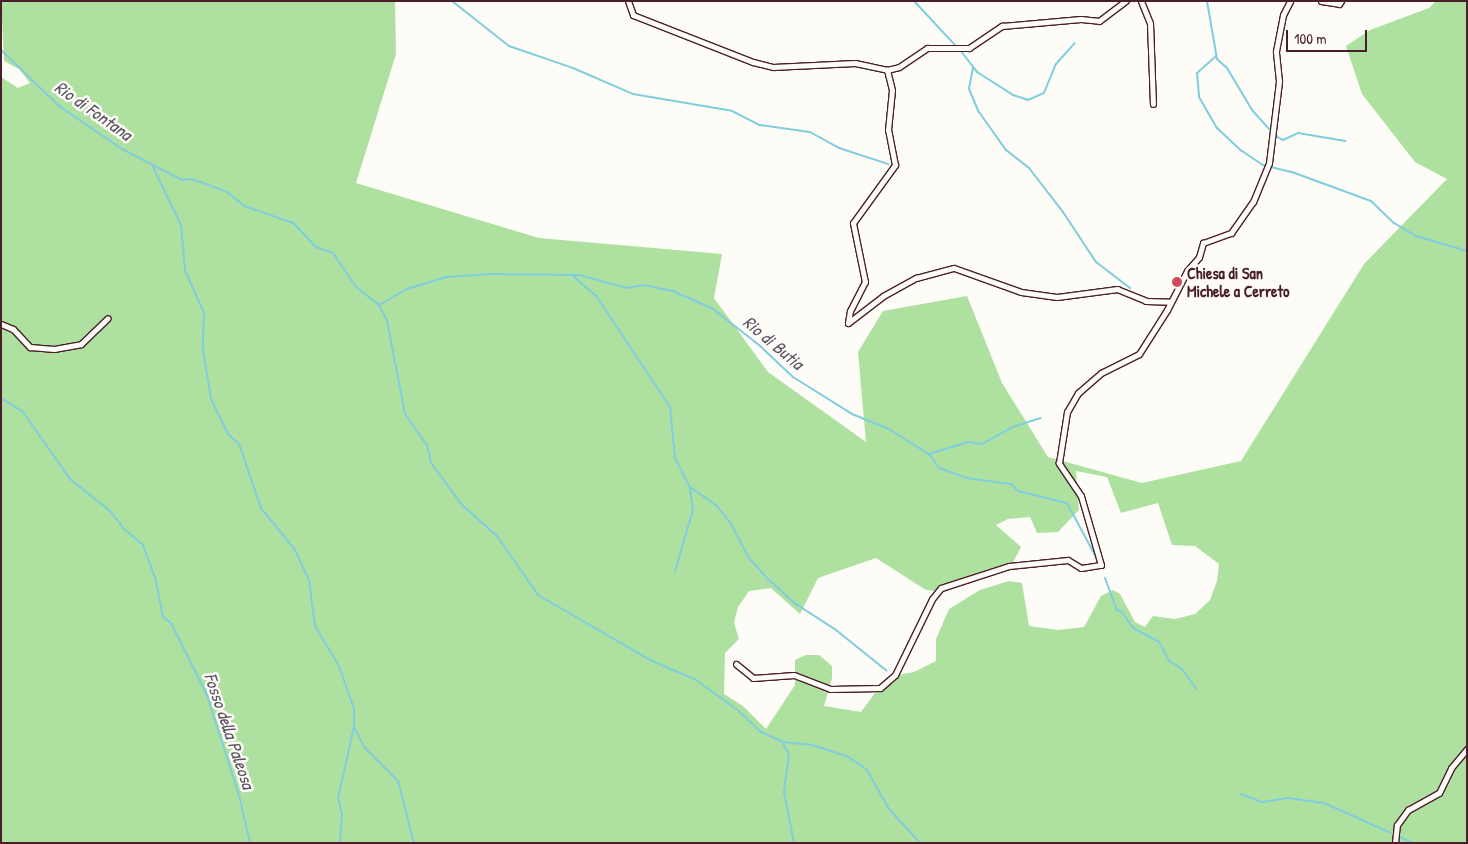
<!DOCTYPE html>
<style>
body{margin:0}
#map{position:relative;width:1468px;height:844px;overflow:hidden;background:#fdfcf7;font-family:"Patrick Hand",sans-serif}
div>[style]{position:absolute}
.green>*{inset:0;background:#aee0a0}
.stream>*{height:2px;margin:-1px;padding:0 1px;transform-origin:1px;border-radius:1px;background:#80cdde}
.roads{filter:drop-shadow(1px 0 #4a1f2b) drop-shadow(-1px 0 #4a1f2b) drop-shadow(0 1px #4a1f2b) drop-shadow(0 -1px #4a1f2b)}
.minor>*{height:5px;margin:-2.5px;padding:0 2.5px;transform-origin:2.5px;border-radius:2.5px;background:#fdfcf7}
.dots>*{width:14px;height:14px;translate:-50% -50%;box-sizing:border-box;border:2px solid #fdfcf7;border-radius:50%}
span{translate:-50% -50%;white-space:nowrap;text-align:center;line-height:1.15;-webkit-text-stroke:5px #fdfcf7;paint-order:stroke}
.poi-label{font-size:16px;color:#4a1f2b;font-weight:700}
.left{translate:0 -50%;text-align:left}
.water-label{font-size:18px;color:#5a5361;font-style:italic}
.frame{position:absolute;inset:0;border:2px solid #4a1f2b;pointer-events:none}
.scale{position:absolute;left:1286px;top:30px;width:81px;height:22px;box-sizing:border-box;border:2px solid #4a1f2b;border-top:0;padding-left:6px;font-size:15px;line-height:18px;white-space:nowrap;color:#4a1f2b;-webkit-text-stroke:4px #fdfcf7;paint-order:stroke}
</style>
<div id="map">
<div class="green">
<div style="clip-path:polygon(evenodd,1px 1px,395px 1px,396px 54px,356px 183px,539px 238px,722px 254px,714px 298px,768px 372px,866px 442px,858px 352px,883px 311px,967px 296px,1002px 383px,1048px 457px,1142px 483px,1241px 461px,1364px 264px,1447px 179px,1415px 162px,1362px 94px,1346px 46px,1370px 30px,1429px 8px,1436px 1px,1467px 1px,1467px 843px,1px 843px,1px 77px,18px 88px,30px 83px,19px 69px,4px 61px,1px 1px,1076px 471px,1107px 477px,1121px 513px,1158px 503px,1172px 545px,1195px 546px,1219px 564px,1217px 581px,1210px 600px,1195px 614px,1175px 619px,1153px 616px,1145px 627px,1135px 622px,1120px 594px,1113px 590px,1101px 596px,1084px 627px,1058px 630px,1029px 626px,1022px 583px,1009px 581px,980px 590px,949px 609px,936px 639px,936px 661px,914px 672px,887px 677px,861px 712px,824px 706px,832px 678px,832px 666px,819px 655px,806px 655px,795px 660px,795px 685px,766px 729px,743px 706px,724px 694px,725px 653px,739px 639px,734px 623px,738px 607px,749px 591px,771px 588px,800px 614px,818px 578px,876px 558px,926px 590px,944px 592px,1009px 570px,1021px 547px,996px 525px,1008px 519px,1030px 517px,1037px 533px,1058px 532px,1079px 510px,1076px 471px)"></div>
</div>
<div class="stream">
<div style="left:452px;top:1px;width:73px;rotate:38.3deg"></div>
<div style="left:509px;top:46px;width:68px;rotate:19deg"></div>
<div style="left:573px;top:68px;width:65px;rotate:23.4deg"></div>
<div style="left:633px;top:94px;width:100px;rotate:9.7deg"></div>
<div style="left:732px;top:111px;width:31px;rotate:27deg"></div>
<div style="left:760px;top:125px;width:50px;rotate:8deg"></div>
<div style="left:810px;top:132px;width:33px;rotate:29deg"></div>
<div style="left:839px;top:148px;width:52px;rotate:18.1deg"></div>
<div style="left:914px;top:1px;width:62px;rotate:47deg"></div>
<div style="left:1207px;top:1px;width:59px;rotate:80.2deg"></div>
<div style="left:1217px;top:59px;width:13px;rotate:42deg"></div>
<div style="left:1227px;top:68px;width:49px;rotate:59.2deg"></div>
<div style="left:1252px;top:110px;width:28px;rotate:48deg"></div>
<div style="left:1px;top:50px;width:81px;rotate:44deg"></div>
<div style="left:59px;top:106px;width:76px;rotate:34.3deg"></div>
<div style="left:122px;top:149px;width:68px;rotate:27.3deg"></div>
<div style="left:182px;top:180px;width:10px;rotate:-6deg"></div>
<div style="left:192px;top:179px;width:37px;rotate:20deg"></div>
<div style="left:227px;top:192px;width:22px;rotate:39deg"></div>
<div style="left:244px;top:206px;width:52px;rotate:19.1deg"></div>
<div style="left:293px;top:223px;width:33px;rotate:46deg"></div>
<div style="left:316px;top:247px;width:18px;rotate:19deg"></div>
<div style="left:333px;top:253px;width:41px;rotate:55.9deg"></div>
<div style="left:356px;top:287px;width:29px;rotate:38deg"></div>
<div style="left:379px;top:305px;width:18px;rotate:63deg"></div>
<div style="left:387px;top:321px;width:95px;rotate:79deg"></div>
<div style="left:405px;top:414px;width:38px;rotate:55deg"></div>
<div style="left:427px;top:445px;width:18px;rotate:77deg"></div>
<div style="left:431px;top:463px;width:52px;rotate:53.6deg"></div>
<div style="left:462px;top:505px;width:47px;rotate:41.5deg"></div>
<div style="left:497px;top:536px;width:72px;rotate:55.2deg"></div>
<div style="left:538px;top:595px;width:129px;rotate:30.1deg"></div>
<div style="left:650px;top:660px;width:50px;rotate:23.5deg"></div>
<div style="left:696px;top:680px;width:53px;rotate:35.8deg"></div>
<div style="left:739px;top:711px;width:30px;rotate:44deg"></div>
<div style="left:761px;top:732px;width:24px;rotate:24deg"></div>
<div style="left:783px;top:742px;width:29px;rotate:6deg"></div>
<div style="left:812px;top:745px;width:38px;rotate:18deg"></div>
<div style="left:848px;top:757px;width:23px;rotate:34deg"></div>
<div style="left:867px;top:770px;width:45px;rotate:60.6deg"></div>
<div style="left:889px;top:809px;width:46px;rotate:47.6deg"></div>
<div style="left:960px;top:50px;width:28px;rotate:52deg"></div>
<div style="left:977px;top:72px;width:43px;rotate:32.6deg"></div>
<div style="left:1013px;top:95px;width:16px;rotate:18deg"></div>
<div style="left:1028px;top:100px;width:17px;rotate:-24deg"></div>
<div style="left:1044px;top:93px;width:31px;rotate:-68deg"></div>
<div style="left:1056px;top:64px;width:28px;rotate:-48deg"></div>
<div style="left:1216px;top:56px;width:25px;rotate:138deg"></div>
<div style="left:1197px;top:73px;width:24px;rotate:85deg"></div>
<div style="left:1199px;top:97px;width:36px;rotate:60deg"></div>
<div style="left:1217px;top:128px;width:34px;rotate:43deg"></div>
<div style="left:1242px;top:151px;width:25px;rotate:34deg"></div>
<div style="left:1263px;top:165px;width:30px;rotate:14deg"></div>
<div style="left:1292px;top:172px;width:84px;rotate:20.2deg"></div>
<div style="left:1371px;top:201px;width:32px;rotate:44deg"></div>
<div style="left:1394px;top:223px;width:26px;rotate:31deg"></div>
<div style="left:1416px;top:236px;width:53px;rotate:16.4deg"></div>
<div style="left:973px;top:68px;width:21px;rotate:101deg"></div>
<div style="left:969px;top:89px;width:25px;rotate:67deg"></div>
<div style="left:979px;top:112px;width:47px;rotate:54.6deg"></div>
<div style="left:1006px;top:150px;width:29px;rotate:38deg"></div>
<div style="left:1029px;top:168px;width:56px;rotate:52.3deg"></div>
<div style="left:1063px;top:212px;width:60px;rotate:56.6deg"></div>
<div style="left:1096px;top:262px;width:43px;rotate:37.4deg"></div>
<div style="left:1274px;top:135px;width:10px;rotate:29deg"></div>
<div style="left:1283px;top:140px;width:17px;rotate:-25deg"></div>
<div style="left:1298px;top:133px;width:48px;rotate:9.7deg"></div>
<div style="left:153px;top:167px;width:64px;rotate:64.2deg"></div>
<div style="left:181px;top:225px;width:45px;rotate:84.9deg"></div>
<div style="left:185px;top:270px;width:47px;rotate:66.2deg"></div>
<div style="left:204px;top:313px;width:38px;rotate:92deg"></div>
<div style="left:203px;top:351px;width:49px;rotate:80.5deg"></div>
<div style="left:211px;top:399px;width:39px;rotate:64deg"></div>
<div style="left:228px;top:434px;width:15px;rotate:42deg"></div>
<div style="left:239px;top:444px;width:68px;rotate:71deg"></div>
<div style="left:261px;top:508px;width:54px;rotate:51deg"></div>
<div style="left:295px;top:550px;width:33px;rotate:65deg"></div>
<div style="left:309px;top:580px;width:46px;rotate:82.6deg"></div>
<div style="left:315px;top:626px;width:47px;rotate:59deg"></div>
<div style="left:339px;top:666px;width:46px;rotate:70.8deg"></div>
<div style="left:354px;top:709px;width:18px;rotate:90deg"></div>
<div style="left:354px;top:727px;width:22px;rotate:63deg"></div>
<div style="left:364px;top:747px;width:48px;rotate:45deg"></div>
<div style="left:398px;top:781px;width:64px;rotate:75.5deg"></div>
<div style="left:572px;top:275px;width:33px;rotate:41deg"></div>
<div style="left:597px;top:297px;width:132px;rotate:56.4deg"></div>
<div style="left:670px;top:407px;width:51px;rotate:84.4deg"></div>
<div style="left:675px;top:458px;width:33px;rotate:63deg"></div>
<div style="left:690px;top:487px;width:33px;rotate:35deg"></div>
<div style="left:717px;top:506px;width:23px;rotate:52deg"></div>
<div style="left:731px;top:524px;width:38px;rotate:62deg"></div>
<div style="left:749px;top:558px;width:28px;rotate:48deg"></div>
<div style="left:768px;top:579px;width:38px;rotate:42deg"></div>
<div style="left:796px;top:604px;width:48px;rotate:33deg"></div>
<div style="left:836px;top:630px;width:65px;rotate:38.8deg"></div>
<div style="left:379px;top:305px;width:32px;rotate:-30deg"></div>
<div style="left:407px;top:289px;width:41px;rotate:-17.1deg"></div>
<div style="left:446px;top:277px;width:46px;rotate:-3.7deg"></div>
<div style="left:492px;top:274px;width:87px;rotate:0.7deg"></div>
<div style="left:579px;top:275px;width:50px;rotate:15.2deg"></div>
<div style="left:627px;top:288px;width:17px;rotate:-10deg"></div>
<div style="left:644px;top:285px;width:30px;rotate:12deg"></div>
<div style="left:673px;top:291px;width:44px;rotate:24.2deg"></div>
<div style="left:713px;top:309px;width:58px;rotate:38deg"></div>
<div style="left:759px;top:345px;width:47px;rotate:43.3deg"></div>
<div style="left:793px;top:377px;width:70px;rotate:32.1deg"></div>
<div style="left:852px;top:414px;width:38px;rotate:22deg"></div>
<div style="left:887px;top:428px;width:49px;rotate:31.8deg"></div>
<div style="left:929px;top:454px;width:17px;rotate:54deg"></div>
<div style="left:939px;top:468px;width:29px;rotate:20deg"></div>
<div style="left:966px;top:478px;width:45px;rotate:7.6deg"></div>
<div style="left:1011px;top:484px;width:10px;rotate:45deg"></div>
<div style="left:1018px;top:491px;width:50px;rotate:13.8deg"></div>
<div style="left:1067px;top:503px;width:61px;rotate:61.8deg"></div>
<div style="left:1px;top:398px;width:26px;rotate:32deg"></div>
<div style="left:23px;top:412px;width:82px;rotate:55deg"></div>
<div style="left:70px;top:479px;width:51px;rotate:38.7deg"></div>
<div style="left:110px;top:511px;width:23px;rotate:52deg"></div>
<div style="left:124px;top:529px;width:25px;rotate:40deg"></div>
<div style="left:143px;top:545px;width:38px;rotate:70deg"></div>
<div style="left:156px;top:581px;width:37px;rotate:79deg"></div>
<div style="left:163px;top:617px;width:10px;rotate:37deg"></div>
<div style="left:171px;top:623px;width:80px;rotate:63.4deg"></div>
<div style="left:207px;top:695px;width:105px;rotate:72.3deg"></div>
<div style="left:239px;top:795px;width:49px;rotate:77.1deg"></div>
<div style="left:929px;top:454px;width:41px;rotate:-17.1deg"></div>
<div style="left:968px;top:442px;width:14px;rotate:8deg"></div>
<div style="left:982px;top:444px;width:35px;rotate:-29deg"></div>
<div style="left:1013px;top:427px;width:29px;rotate:-18deg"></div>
<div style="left:675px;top:571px;width:64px;rotate:-73.6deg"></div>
<div style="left:693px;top:510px;width:21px;rotate:-98deg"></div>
<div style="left:1105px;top:578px;width:33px;rotate:70deg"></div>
<div style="left:1116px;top:609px;width:7px;rotate:27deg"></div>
<div style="left:1122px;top:612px;width:19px;rotate:55deg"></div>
<div style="left:1133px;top:628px;width:30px;rotate:28deg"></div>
<div style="left:1159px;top:642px;width:21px;rotate:62deg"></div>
<div style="left:1169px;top:661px;width:15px;rotate:32deg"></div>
<div style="left:1182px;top:669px;width:24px;rotate:54deg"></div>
<div style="left:783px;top:743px;width:13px;rotate:63deg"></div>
<div style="left:789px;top:755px;width:37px;rotate:98deg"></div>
<div style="left:784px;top:792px;width:52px;rotate:78.9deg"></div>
<div style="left:1240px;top:794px;width:23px;rotate:20deg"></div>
<div style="left:1262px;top:802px;width:26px;rotate:-9deg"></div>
<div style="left:1288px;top:798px;width:36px;rotate:8deg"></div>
<div style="left:1324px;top:803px;width:73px;rotate:24.1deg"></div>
<div style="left:1400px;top:837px;width:14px;rotate:25deg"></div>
<div style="left:340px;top:843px;width:29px;rotate:-86deg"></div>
<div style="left:342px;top:814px;width:16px;rotate:-104deg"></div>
<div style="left:338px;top:798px;width:73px;rotate:-77.3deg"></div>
</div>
<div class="roads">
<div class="minor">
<div style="left:628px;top:1px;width:15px;rotate:70deg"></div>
<div style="left:633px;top:15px;width:129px;rotate:21.4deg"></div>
<div style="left:753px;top:62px;width:21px;rotate:14deg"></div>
<div style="left:773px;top:67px;width:82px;rotate:-2.8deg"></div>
<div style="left:855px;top:63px;width:33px;rotate:12deg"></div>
<div style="left:887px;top:70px;width:12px;rotate:-14deg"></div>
<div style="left:899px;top:67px;width:34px;rotate:-34deg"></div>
<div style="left:927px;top:48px;width:42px"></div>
<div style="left:969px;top:48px;width:40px;rotate:-34deg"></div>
<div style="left:1002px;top:26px;width:79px;rotate:-5.1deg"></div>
<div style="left:1081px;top:19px;width:18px;rotate:6deg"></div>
<div style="left:1099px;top:21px;width:34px;rotate:-37deg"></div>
<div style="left:1141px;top:1px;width:24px;rotate:68deg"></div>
<div style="left:1150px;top:23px;width:81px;rotate:87.9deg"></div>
<div style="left:1321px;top:1px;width:18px;rotate:9deg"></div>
<div style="left:1339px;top:4px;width:4px;rotate:-56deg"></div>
<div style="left:848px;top:323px;width:44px;rotate:-37.6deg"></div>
<div style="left:883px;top:296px;width:38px;rotate:-29deg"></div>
<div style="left:916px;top:278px;width:39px;rotate:-15deg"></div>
<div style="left:954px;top:268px;width:71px;rotate:19.7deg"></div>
<div style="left:1021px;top:292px;width:36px;rotate:8deg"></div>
<div style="left:1057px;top:297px;width:61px;rotate:-7.6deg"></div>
<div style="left:1117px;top:289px;width:31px;rotate:22deg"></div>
<div style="left:1146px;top:301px;width:25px;rotate:2deg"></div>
<div style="left:848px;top:323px;width:12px;rotate:-81deg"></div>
<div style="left:850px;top:311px;width:33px;rotate:-63deg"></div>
<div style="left:865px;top:282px;width:60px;rotate:-101.5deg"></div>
<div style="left:853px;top:223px;width:72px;rotate:-54.1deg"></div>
<div style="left:895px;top:165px;width:36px;rotate:-101deg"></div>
<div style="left:888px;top:130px;width:40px;rotate:-84.3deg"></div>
<div style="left:892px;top:90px;width:21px;rotate:-104deg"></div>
<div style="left:1px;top:324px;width:13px;rotate:23deg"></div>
<div style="left:13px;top:329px;width:25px;rotate:47deg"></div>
<div style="left:30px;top:347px;width:24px;rotate:5deg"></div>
<div style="left:54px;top:349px;width:27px;rotate:-10deg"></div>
<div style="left:81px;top:344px;width:37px;rotate:-44deg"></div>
<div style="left:736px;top:664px;width:22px;rotate:39deg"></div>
<div style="left:753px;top:678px;width:41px;rotate:-4.2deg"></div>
<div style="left:794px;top:675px;width:39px;rotate:21deg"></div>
<div style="left:830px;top:689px;width:50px;rotate:-1.1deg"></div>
<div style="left:880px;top:688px;width:20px;rotate:-41deg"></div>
<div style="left:895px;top:675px;width:85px;rotate:-64deg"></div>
<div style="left:932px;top:599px;width:14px;rotate:-51deg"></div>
<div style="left:941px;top:588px;width:71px;rotate:-17.9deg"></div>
<div style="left:1009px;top:566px;width:59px;rotate:-5.8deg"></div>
<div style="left:1068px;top:560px;width:15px;rotate:32deg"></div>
<div style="left:1081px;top:568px;width:20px;rotate:-9deg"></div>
<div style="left:1101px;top:565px;width:72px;rotate:-106.2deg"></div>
<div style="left:1081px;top:496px;width:40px;rotate:-124deg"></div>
<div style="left:1059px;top:463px;width:52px;rotate:-81.1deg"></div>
<div style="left:1067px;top:412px;width:22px;rotate:-60deg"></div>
<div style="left:1078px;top:393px;width:30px;rotate:-41deg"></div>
<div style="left:1101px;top:373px;width:42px;rotate:-26.6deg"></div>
<div style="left:1139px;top:354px;width:52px;rotate:-57.5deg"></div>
<div style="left:1167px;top:310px;width:44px;rotate:-62.9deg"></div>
<div style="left:1187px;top:271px;width:18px;rotate:-49deg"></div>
<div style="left:1199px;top:257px;width:15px;rotate:-74deg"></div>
<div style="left:1203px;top:243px;width:30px;rotate:-20deg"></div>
<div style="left:1231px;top:233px;width:38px;rotate:-55deg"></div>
<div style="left:1253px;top:202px;width:42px;rotate:-67.7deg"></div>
<div style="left:1269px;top:163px;width:83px;rotate:-83deg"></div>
<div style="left:1279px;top:81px;width:30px;rotate:-96deg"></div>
<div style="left:1276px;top:51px;width:37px;rotate:-79deg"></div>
<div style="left:1283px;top:15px;width:16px;rotate:-63deg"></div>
<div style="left:1395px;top:843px;width:18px;rotate:-84deg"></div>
<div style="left:1397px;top:825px;width:19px;rotate:-54deg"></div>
<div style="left:1408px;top:810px;width:35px;rotate:-29deg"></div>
<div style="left:1439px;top:793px;width:28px;rotate:-64deg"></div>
<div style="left:1451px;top:768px;width:25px;rotate:-50deg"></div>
</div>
</div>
<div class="dots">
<div style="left:1177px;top:282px;background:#d1495b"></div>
</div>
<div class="poi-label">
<span class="left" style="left:1187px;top:282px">Chiesa di San<br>Michele a Cerreto</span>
</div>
<div class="water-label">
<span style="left:93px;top:111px;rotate:35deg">Rio di Fontana</span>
<span style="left:773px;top:343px;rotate:40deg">Rio di Butia</span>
<span style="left:229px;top:731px;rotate:71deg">Fosso della Paleosa</span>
</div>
<div class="frame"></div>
<div class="scale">100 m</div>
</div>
